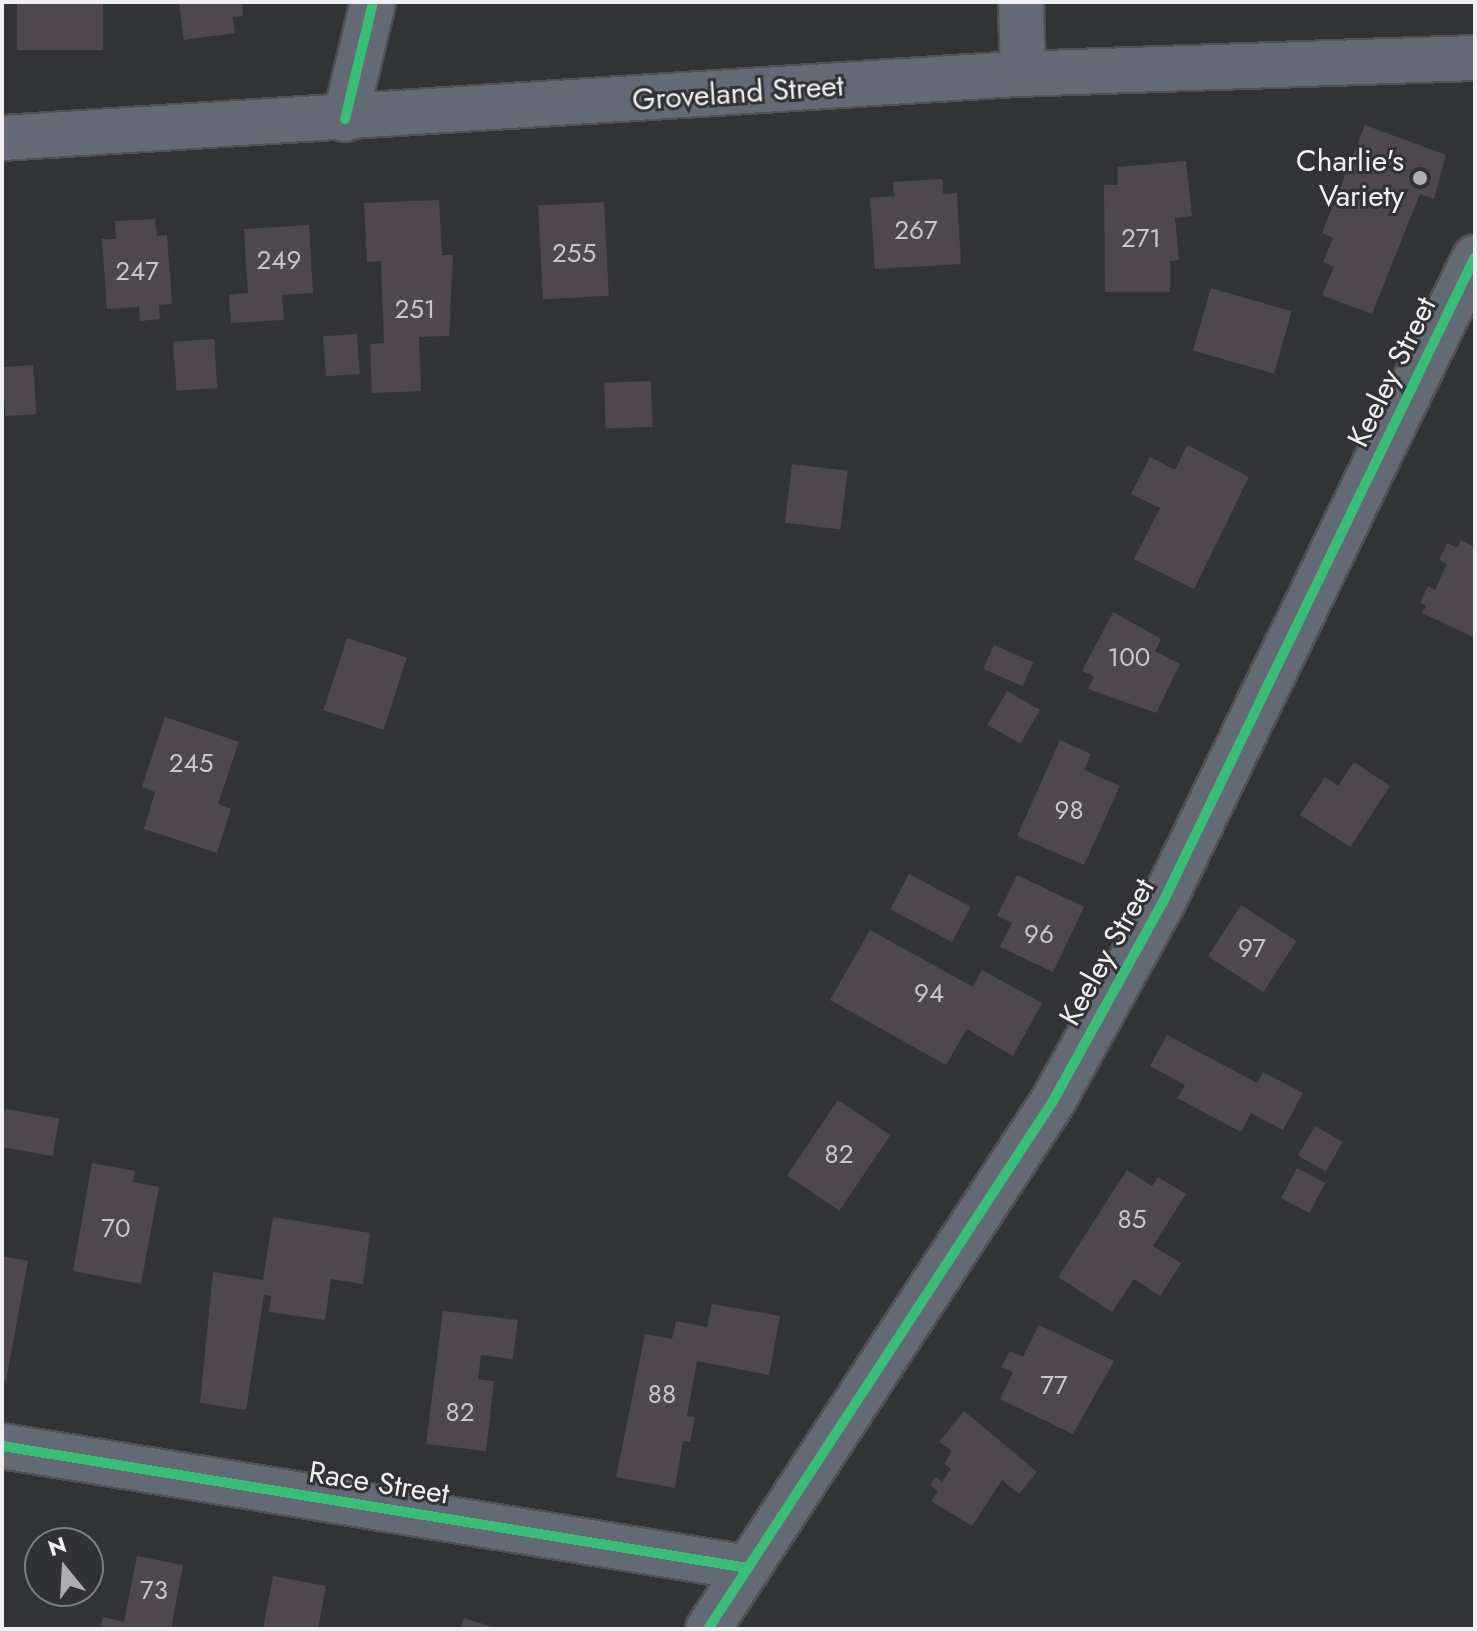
<!DOCTYPE html>
<style>
body{margin:0}
#map{position:relative;width:1477px;height:1631px;overflow:hidden;background:#323334;font-family:Jost,sans-serif}
div>[style]{position:absolute}
.building>*{inset:0;background:#4f474e;transform-origin:0 0}
.roads{filter:drop-shadow(2px 0 #505153) drop-shadow(-2px 0 #505153) drop-shadow(0 2px #505153) drop-shadow(0 -2px #505153)}
.minor>*{height:44px;margin:-22px;padding:0 22px;transform-origin:22px;border-radius:22px;background:#636975}
.major>*{height:44px;margin:-22px;padding:0 22px;transform-origin:22px;border-radius:22px;background:#646a75}
.cycleway>*{height:10px;margin:-5px;padding:0 5px;transform-origin:5px;border-radius:5px;background:#3abd76}
.dots>*{width:22px;height:22px;translate:-50% -50%;box-sizing:border-box;border:4px solid #313235;border-radius:50%}
span{translate:-50% -50%;white-space:nowrap;text-align:center;line-height:1.15;-webkit-text-stroke:6px #313235;paint-order:stroke}
.number-label{font-size:26px;color:#c8c6ca}
.number-label span{-webkit-text-stroke-width:0}
.street-label{font-size:30px;color:#f0f0f3}
.poi-label{font-size:30px;color:#f0f0f3}
.right{translate:-100% -50%;text-align:right}
.frame{position:absolute;inset:0;border:4px solid #f0f0f3;pointer-events:none}
.north{position:absolute;left:24px;top:1527px;width:80px;height:80px;box-sizing:border-box;background:#313235;border:2px solid #7d7e81;border-radius:50%;rotate:342deg;font-size:22px;font-weight:700;line-height:32px;text-align:center;color:#f0f0f3}
.north::after{content:'';display:block;margin:auto;width:28px;height:36px;background:#aeaeb0;clip-path:polygon(50% 0,100% 100%,50% 72%,0 100%)}
</style>
<div id="map">
<div class="building">
<div style="left:17px;top:2px;width:86px;height:48px"></div>
<div style="clip-path:polygon(179px 2px,242px 2px,243px 16px,233px 17px,235px 33px,184px 40px)"></div>
<div style="clip-path:polygon(1365px 125px,1446px 155px,1434px 199px,1420px 194px,1372px 314px,1322px 295px,1334px 267px,1323px 262px,1333px 238px,1322px 233px)"></div>
<div style="clip-path:polygon(1186px 161px,1192px 216px,1175px 218px,1179px 260px,1170px 261px,1170px 292px,1105px 292px,1104px 185px,1118px 185px,1118px 167px)"></div>
<div style="clip-path:polygon(942px 179px,943px 194px,957px 193px,961px 264px,875px 269px,870px 198px,894px 196px,893px 182px)"></div>
<div style="clip-path:polygon(439px 200px,442px 255px,453px 255px,449px 336px,419px 337px,421px 391px,372px 393px,370px 344px,384px 343px,381px 261px,367px 262px,364px 203px)"></div>
<div style="left:604px;top:202px;width:94px;height:66px;rotate:87deg"></div>
<div style="clip-path:polygon(155px 219px,157px 236px,167px 235px,172px 304px,159px 305px,160px 319px,140px 321px,139px 307px,107px 309px,102px 239px,116px 239px,115px 221px)"></div>
<div style="clip-path:polygon(309px 225px,313px 293px,282px 295px,284px 320px,231px 323px,229px 295px,248px 293px,244px 229px)"></div>
<div style="left:1211px;top:288px;width:84px;height:65px;rotate:16deg"></div>
<div style="left:357px;top:334px;width:40px;height:34px;rotate:86deg"></div>
<div style="left:214px;top:339px;width:49px;height:41px;rotate:86deg"></div>
<div style="left:33px;top:365px;width:49px;height:31px;rotate:86deg"></div>
<div style="left:651px;top:381px;width:46px;height:47px;rotate:88deg"></div>
<div style="clip-path:polygon(1187px 445px,1249px 477px,1194px 589px,1134px 559px,1160px 508px,1131px 494px,1150px 457px,1175px 470px)"></div>
<div style="left:792px;top:464px;width:56px;height:59px;rotate:7deg"></div>
<div style="clip-path:polygon(1461px 540px,1475px 547px,1473px 637px,1422px 613px,1426px 606px,1420px 603px,1428px 586px,1435px 590px,1447px 564px,1439px 560px,1447px 543px,1457px 548px)"></div>
<div style="clip-path:polygon(1113px 612px,1161px 639px,1155px 651px,1180px 664px,1156px 713px,1088px 689px,1094px 676px,1082px 671px)"></div>
<div style="left:347px;top:638px;width:63px;height:76px;rotate:18deg"></div>
<div style="left:994px;top:645px;width:43px;height:26px;rotate:24deg"></div>
<div style="left:1007px;top:691px;width:38px;height:39px;rotate:30deg"></div>
<div style="clip-path:polygon(165px 717px,239px 742px,218px 804px,231px 809px,217px 853px,144px 829px,155px 792px,142px 787px)"></div>
<div style="clip-path:polygon(1060px 740px,1091px 754px,1084px 770px,1120px 786px,1084px 865px,1017px 836px)"></div>
<div style="clip-path:polygon(1354px 762px,1390px 786px,1350px 847px,1300px 815px,1325px 777px,1338px 786px)"></div>
<div style="left:909px;top:874px;width:70px;height:40px;rotate:28deg"></div>
<div style="clip-path:polygon(1017px 875px,1084px 907px,1053px 972px,1000px 947px,1012px 923px,997px 916px)"></div>
<div style="left:1241px;top:905px;width:66px;height:61px;rotate:33deg"></div>
<div style="clip-path:polygon(870px 930px,973px 987px,982px 970px,1042px 1003px,1013px 1056px,967px 1029px,946px 1065px,830px 1000px)"></div>
<div style="clip-path:polygon(1167px 1035px,1257px 1083px,1263px 1072px,1303px 1093px,1283px 1130px,1251px 1113px,1241px 1132px,1177px 1098px,1185px 1085px,1150px 1066px)"></div>
<div style="left:838px;top:1100px;width:63px;height:91px;rotate:34deg"></div>
<div style="left:5px;top:1109px;width:55px;height:38px;rotate:10deg"></div>
<div style="left:1315px;top:1126px;width:32px;height:34px;rotate:30deg"></div>
<div style="clip-path:polygon(92px 1163px,135px 1171px,133px 1182px,159px 1187px,141px 1284px,73px 1271px)"></div>
<div style="left:1297px;top:1168px;width:32px;height:34px;rotate:28deg"></div>
<div style="clip-path:polygon(1127px 1170px,1152px 1186px,1158px 1177px,1186px 1194px,1153px 1246px,1181px 1263px,1160px 1296px,1134px 1279px,1112px 1312px,1058px 1277px)"></div>
<div style="clip-path:polygon(273px 1217px,370px 1233px,363px 1284px,331px 1279px,325px 1320px,269px 1312px,271px 1296px,264px 1295px,246px 1410px,200px 1403px,213px 1272px,263px 1280px)"></div>
<div style="clip-path:polygon(2px 1256px,28px 1261px,6px 1381px,2px 1380px)"></div>
<div style="clip-path:polygon(712px 1304px,780px 1316px,769px 1375px,697px 1361px,687px 1416px,695px 1417px,690px 1442px,683px 1441px,675px 1488px,616px 1477px,645px 1334px,672px 1339px,676px 1321px,707px 1327px)"></div>
<div style="clip-path:polygon(443px 1311px,518px 1320px,513px 1359px,481px 1355px,478px 1379px,494px 1381px,486px 1451px,426px 1444px)"></div>
<div style="clip-path:polygon(1039px 1325px,1114px 1361px,1073px 1434px,1000px 1399px,1013px 1372px,1001px 1367px,1010px 1351px,1023px 1357px)"></div>
<div style="clip-path:polygon(964px 1411px,1037px 1472px,1019px 1494px,1002px 1480px,972px 1526px,931px 1501px,938px 1491px,930px 1485px,936px 1477px,942px 1482px,951px 1469px,944px 1464px,952px 1451px,939px 1442px)"></div>
<div style="clip-path:polygon(137px 1556px,183px 1565px,171px 1629px,100px 1629px,103px 1617px,124px 1622px)"></div>
<div style="clip-path:polygon(273px 1576px,326px 1586px,318px 1629px,263px 1629px)"></div>
<div style="clip-path:polygon(464px 1618px,496px 1628px,495px 1629px,460px 1629px)"></div>
</div>
<div class="roads">
<div class="minor">
<div style="left:1021px;top:2px;width:72px;rotate:88.4deg"></div>
<div style="left:345px;top:119px;width:120px;rotate:-76.5deg"></div>
<div style="left:2px;top:1446px;width:756px;rotate:9.29deg"></div>
<div style="left:708px;top:1629px;width:631px;rotate:-56.84deg"></div>
<div style="left:1053px;top:1101px;width:227px;rotate:-61.1deg"></div>
<div style="left:1163px;top:902px;width:716px;rotate:-64.19deg"></div>
</div>
<div class="major">
<div style="left:2px;top:138px;width:1017px;rotate:-3.61deg"></div>
<div style="left:1017px;top:74px;width:458px;rotate:-2deg"></div>
</div>
</div>
<div class="cycleway">
<div style="left:345px;top:119px;width:120px;rotate:-76.5deg"></div>
<div style="left:2px;top:1446px;width:756px;rotate:9.29deg"></div>
<div style="left:708px;top:1629px;width:631px;rotate:-56.84deg"></div>
<div style="left:1053px;top:1101px;width:227px;rotate:-61.1deg"></div>
<div style="left:1163px;top:902px;width:716px;rotate:-64.19deg"></div>
</div>
<div class="dots">
<div style="left:1420px;top:178px;background:#aeaeb0"></div>
</div>
<div class="number-label">
<span style="left:916px;top:231px">267</span>
<span style="left:1141px;top:239px">271</span>
<span style="left:574px;top:254px">255</span>
<span style="left:279px;top:261px">249</span>
<span style="left:137px;top:272px">247</span>
<span style="left:415px;top:310px">251</span>
<span style="left:1129px;top:658px">100</span>
<span style="left:191px;top:764px">245</span>
<span style="left:1069px;top:811px">98</span>
<span style="left:1039px;top:935px">96</span>
<span style="left:1252px;top:949px">97</span>
<span style="left:929px;top:994px">94</span>
<span style="left:839px;top:1155px">82</span>
<span style="left:1132px;top:1220px">85</span>
<span style="left:116px;top:1229px">70</span>
<span style="left:1054px;top:1386px">77</span>
<span style="left:662px;top:1395px">88</span>
<span style="left:460px;top:1413px">82</span>
<span style="left:154px;top:1591px">73</span>
</div>
<div class="street-label">
<span style="left:738px;top:93px;rotate:-4deg">Groveland Street</span>
<span style="left:1392px;top:372px;rotate:-64deg">Keeley Street</span>
<span style="left:1107px;top:952px;rotate:-61deg">Keeley Street</span>
<span style="left:379px;top:1483px;rotate:9deg">Race Street</span>
</div>
<div class="poi-label">
<span class="right" style="left:1404px;top:178px">Charlie's<br>Variety</span>
</div>
<div class="frame"></div>
<div class="north">N</div>
</div>
